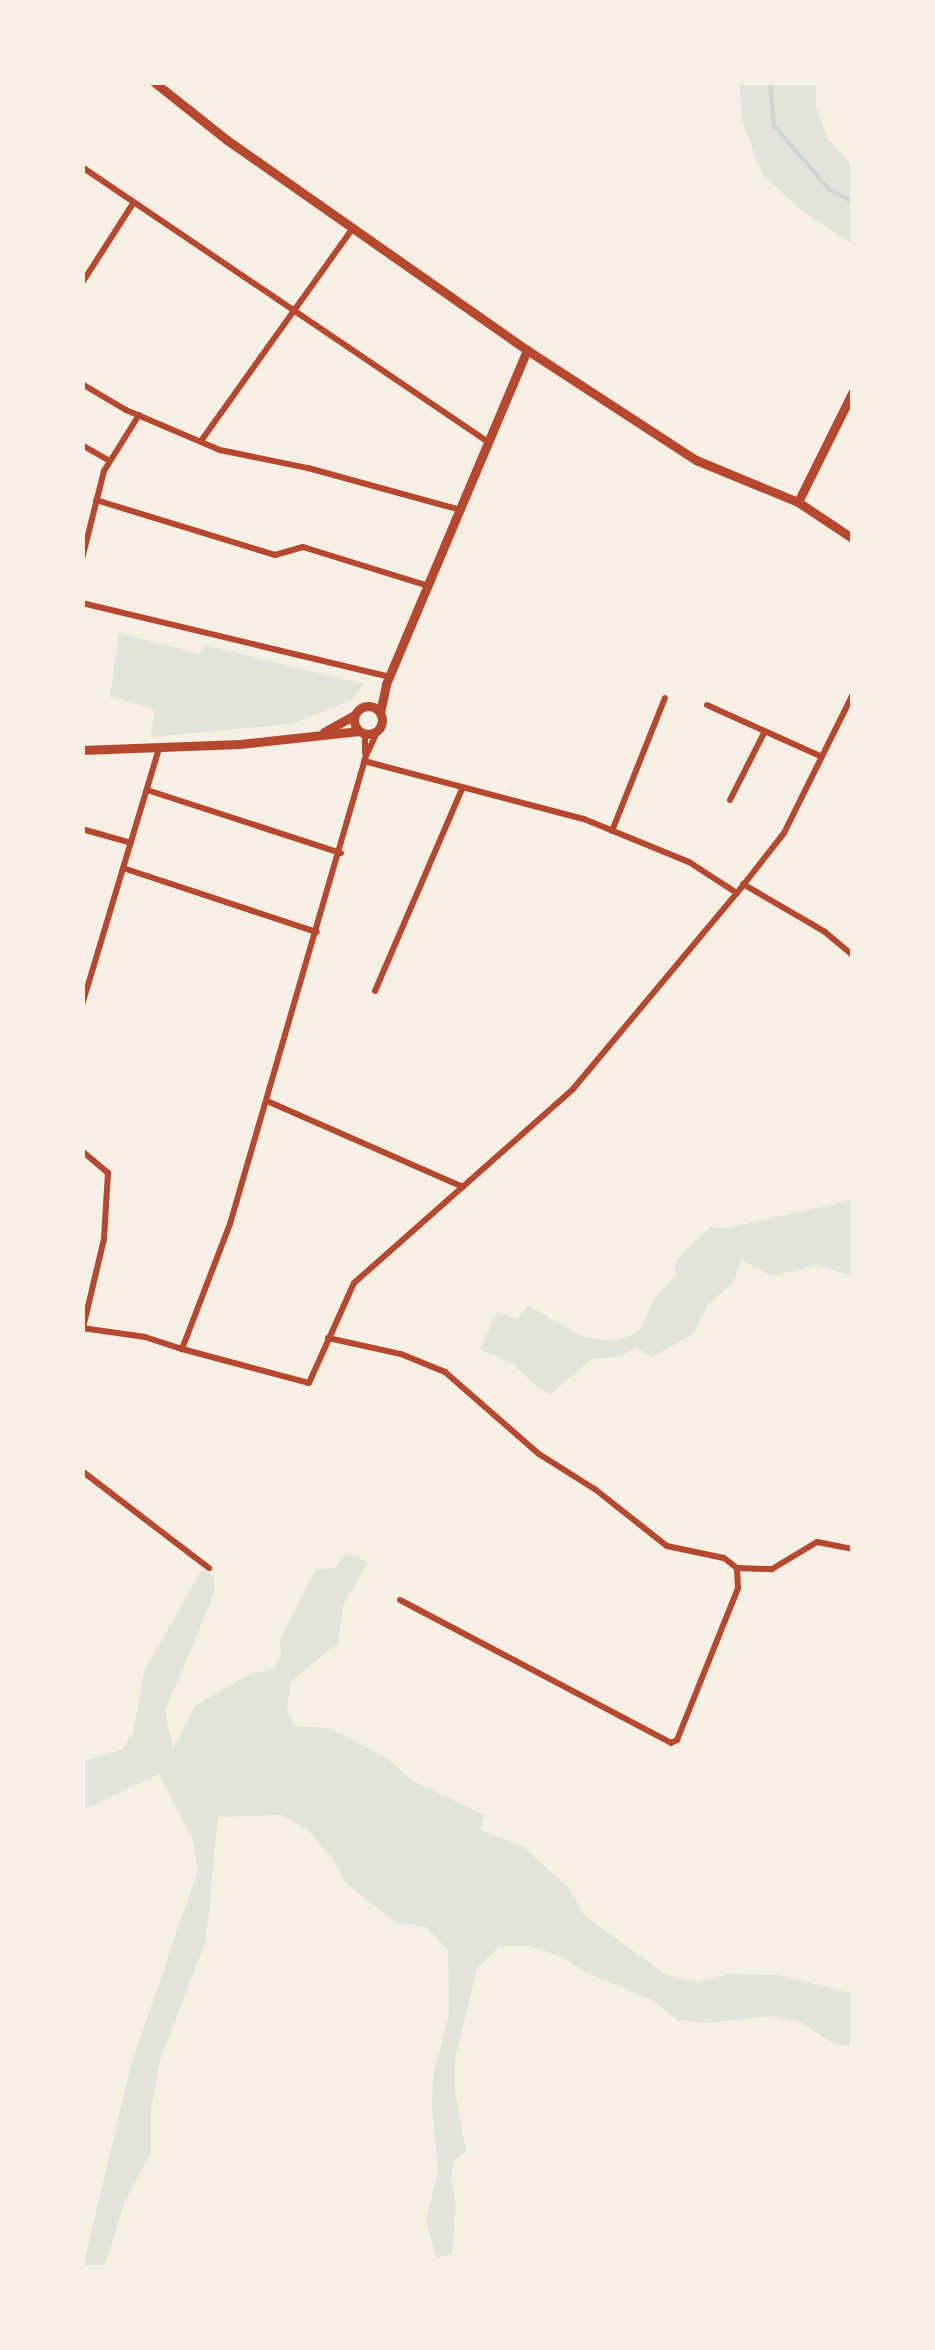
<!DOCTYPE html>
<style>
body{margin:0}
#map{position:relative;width:935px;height:2350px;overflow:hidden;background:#f6efe4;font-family:"Titillium Web",sans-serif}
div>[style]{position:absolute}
.green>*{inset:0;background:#e2e4dc}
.stream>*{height:4px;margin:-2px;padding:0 2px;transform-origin:2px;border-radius:2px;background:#c9d6d2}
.minor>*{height:6px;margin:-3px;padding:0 3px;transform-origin:3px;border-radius:3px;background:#b5482f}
.tertiary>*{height:9px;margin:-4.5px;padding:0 4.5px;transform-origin:4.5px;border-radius:4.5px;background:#b5482f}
.tertiary>.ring{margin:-4.5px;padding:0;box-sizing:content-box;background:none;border:9px solid #b5482f;border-radius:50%}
span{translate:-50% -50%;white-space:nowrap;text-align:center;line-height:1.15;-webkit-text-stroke:8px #f6efe4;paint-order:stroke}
.frame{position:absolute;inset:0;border:85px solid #f6efe4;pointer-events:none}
</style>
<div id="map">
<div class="green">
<div style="clip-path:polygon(739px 83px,816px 83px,816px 106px,828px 139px,852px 165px,852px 244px,802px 211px,763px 175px,742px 121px)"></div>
<div style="clip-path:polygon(119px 633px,200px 654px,204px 645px,364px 684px,352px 700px,292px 724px,151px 737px,154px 708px,110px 697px)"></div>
<div style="clip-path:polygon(852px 1200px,852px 1276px,818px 1265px,772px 1276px,742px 1260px,733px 1283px,708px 1304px,695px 1333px,652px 1357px,637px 1348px,617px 1357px,591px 1359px,551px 1394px,537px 1387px,514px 1365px,480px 1349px,497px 1312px,518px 1319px,527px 1305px,583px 1337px,613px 1341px,628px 1337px,642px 1328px,653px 1299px,675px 1277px,676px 1260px,710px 1227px,727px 1228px)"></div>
<div style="clip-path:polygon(347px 1553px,368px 1562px,343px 1605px,338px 1643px,290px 1682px,287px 1713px,296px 1726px,328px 1728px,343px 1735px,388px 1759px,411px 1780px,484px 1815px,480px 1830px,522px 1846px,569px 1888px,584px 1915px,666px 1975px,698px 1982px,729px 1974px,778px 1975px,852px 1993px,852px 2047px,835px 2044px,800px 2022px,770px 2016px,708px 2023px,677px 2020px,652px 2000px,589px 1974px,562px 1957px,531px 1946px,500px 1946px,477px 1968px,455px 2060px,455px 2091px,466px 2151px,454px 2160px,451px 2176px,456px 2206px,452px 2254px,436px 2258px,426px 2220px,438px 2171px,432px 2107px,433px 2075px,449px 2014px,448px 1950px,426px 1927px,395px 1922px,346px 1883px,330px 1855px,309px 1831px,282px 1815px,218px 1817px,206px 1941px,161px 2057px,151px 2109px,151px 2152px,125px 2201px,104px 2267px,83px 2267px,131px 2065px,198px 1870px,192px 1837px,159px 1774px,83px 1810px,83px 1761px,122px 1749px,133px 1734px,144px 1672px,202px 1569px,215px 1577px,214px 1594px,165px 1711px,173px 1748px,195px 1706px,250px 1674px,273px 1669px,281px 1656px,280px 1640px,316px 1569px,335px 1568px)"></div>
</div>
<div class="stream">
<div style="left:770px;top:82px;width:44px;rotate:84.8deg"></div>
<div style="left:774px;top:126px;width:85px;rotate:48.8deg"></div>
<div style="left:830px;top:190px;width:25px;rotate:27deg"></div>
</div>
<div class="minor">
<div style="left:82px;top:167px;width:490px;rotate:34.1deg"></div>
<div style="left:82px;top:283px;width:96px;rotate:-57.3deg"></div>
<div style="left:82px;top:384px;width:51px;rotate:30.6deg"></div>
<div style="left:126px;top:410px;width:102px;rotate:23.1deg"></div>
<div style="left:220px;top:450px;width:90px;rotate:11.6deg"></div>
<div style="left:308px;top:468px;width:158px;rotate:15.4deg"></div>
<div style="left:201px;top:441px;width:262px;rotate:-54.5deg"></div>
<div style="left:82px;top:445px;width:32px;rotate:30deg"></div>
<div style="left:96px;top:500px;width:187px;rotate:17.1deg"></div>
<div style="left:275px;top:555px;width:29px;rotate:-16deg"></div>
<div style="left:303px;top:547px;width:131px;rotate:17.3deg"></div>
<div style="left:82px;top:559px;width:91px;rotate:-76deg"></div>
<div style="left:104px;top:471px;width:66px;rotate:-58deg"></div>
<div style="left:82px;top:603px;width:317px;rotate:13.5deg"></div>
<div style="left:707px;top:705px;width:126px;rotate:24.3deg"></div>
<div style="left:365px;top:734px;width:19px;rotate:90deg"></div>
<div style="left:364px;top:761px;width:228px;rotate:14.8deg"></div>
<div style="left:584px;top:819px;width:113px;rotate:22.3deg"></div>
<div style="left:689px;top:862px;width:57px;rotate:32.9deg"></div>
<div style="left:147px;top:790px;width:204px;rotate:18deg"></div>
<div style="left:730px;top:800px;width:77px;rotate:-63.1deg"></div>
<div style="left:82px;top:829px;width:51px;rotate:15.9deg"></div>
<div style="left:612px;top:831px;width:143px;rotate:-68.3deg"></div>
<div style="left:123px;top:868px;width:204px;rotate:18.3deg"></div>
<div style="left:743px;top:884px;width:95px;rotate:30.3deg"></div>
<div style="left:825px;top:932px;width:35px;rotate:40deg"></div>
<div style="left:375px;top:991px;width:220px;rotate:-66.7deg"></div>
<div style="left:82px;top:1005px;width:268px;rotate:-73.3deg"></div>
<div style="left:267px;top:1101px;width:214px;rotate:23.7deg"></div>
<div style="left:82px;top:1151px;width:34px;rotate:40deg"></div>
<div style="left:108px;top:1173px;width:66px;rotate:93.5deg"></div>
<div style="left:104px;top:1239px;width:91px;rotate:103.3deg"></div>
<div style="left:82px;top:1328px;width:64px;rotate:8.1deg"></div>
<div style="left:145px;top:1337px;width:39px;rotate:18deg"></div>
<div style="left:182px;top:1349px;width:134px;rotate:-69deg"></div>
<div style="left:230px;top:1224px;width:485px;rotate:-73.8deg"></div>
<div style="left:365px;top:758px;width:31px;rotate:-65deg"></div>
<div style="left:328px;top:1338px;width:75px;rotate:12.4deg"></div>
<div style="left:401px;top:1354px;width:48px;rotate:22.2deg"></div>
<div style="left:445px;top:1372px;width:125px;rotate:41.1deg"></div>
<div style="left:539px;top:1454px;width:67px;rotate:32.3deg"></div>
<div style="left:596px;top:1490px;width:90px;rotate:38.3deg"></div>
<div style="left:667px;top:1546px;width:58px;rotate:11.9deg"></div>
<div style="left:724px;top:1558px;width:16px;rotate:38deg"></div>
<div style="left:182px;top:1349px;width:131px;rotate:15deg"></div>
<div style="left:309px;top:1383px;width:110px;rotate:-65.8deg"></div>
<div style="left:354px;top:1283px;width:293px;rotate:-41.5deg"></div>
<div style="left:573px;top:1089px;width:256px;rotate:-50.1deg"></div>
<div style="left:737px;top:893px;width:76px;rotate:-51.9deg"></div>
<div style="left:784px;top:833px;width:153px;rotate:-63.6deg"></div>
<div style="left:82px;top:1471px;width:160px;rotate:37.4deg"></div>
<div style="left:400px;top:1600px;width:306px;rotate:27.8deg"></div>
<div style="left:671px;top:1743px;width:7px;rotate:-27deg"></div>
<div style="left:677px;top:1740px;width:164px;rotate:-68.1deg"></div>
<div style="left:738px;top:1588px;width:20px;rotate:-93deg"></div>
<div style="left:737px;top:1568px;width:35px;rotate:2deg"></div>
<div style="left:772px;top:1569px;width:52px;rotate:-31deg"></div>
<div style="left:817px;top:1542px;width:36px;rotate:11deg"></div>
</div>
<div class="tertiary">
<div style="left:154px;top:82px;width:93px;rotate:38.5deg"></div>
<div style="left:227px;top:140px;width:366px;rotate:35deg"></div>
<div style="left:527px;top:350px;width:202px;rotate:33.1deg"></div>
<div style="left:696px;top:460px;width:110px;rotate:22.4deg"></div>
<div style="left:798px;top:502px;width:65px;rotate:33.7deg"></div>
<div style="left:798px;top:502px;width:122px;rotate:-63.6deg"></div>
<div class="ring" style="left:354px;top:706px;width:19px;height:19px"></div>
<div style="left:380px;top:713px;width:30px;rotate:-78deg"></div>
<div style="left:386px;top:684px;width:363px;rotate:-67.1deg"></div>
<div style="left:324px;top:732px;width:35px;rotate:-29deg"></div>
<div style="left:82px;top:750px;width:158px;rotate:-2.2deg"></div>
<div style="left:240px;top:744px;width:120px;rotate:-6.2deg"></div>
</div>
<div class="frame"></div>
</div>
